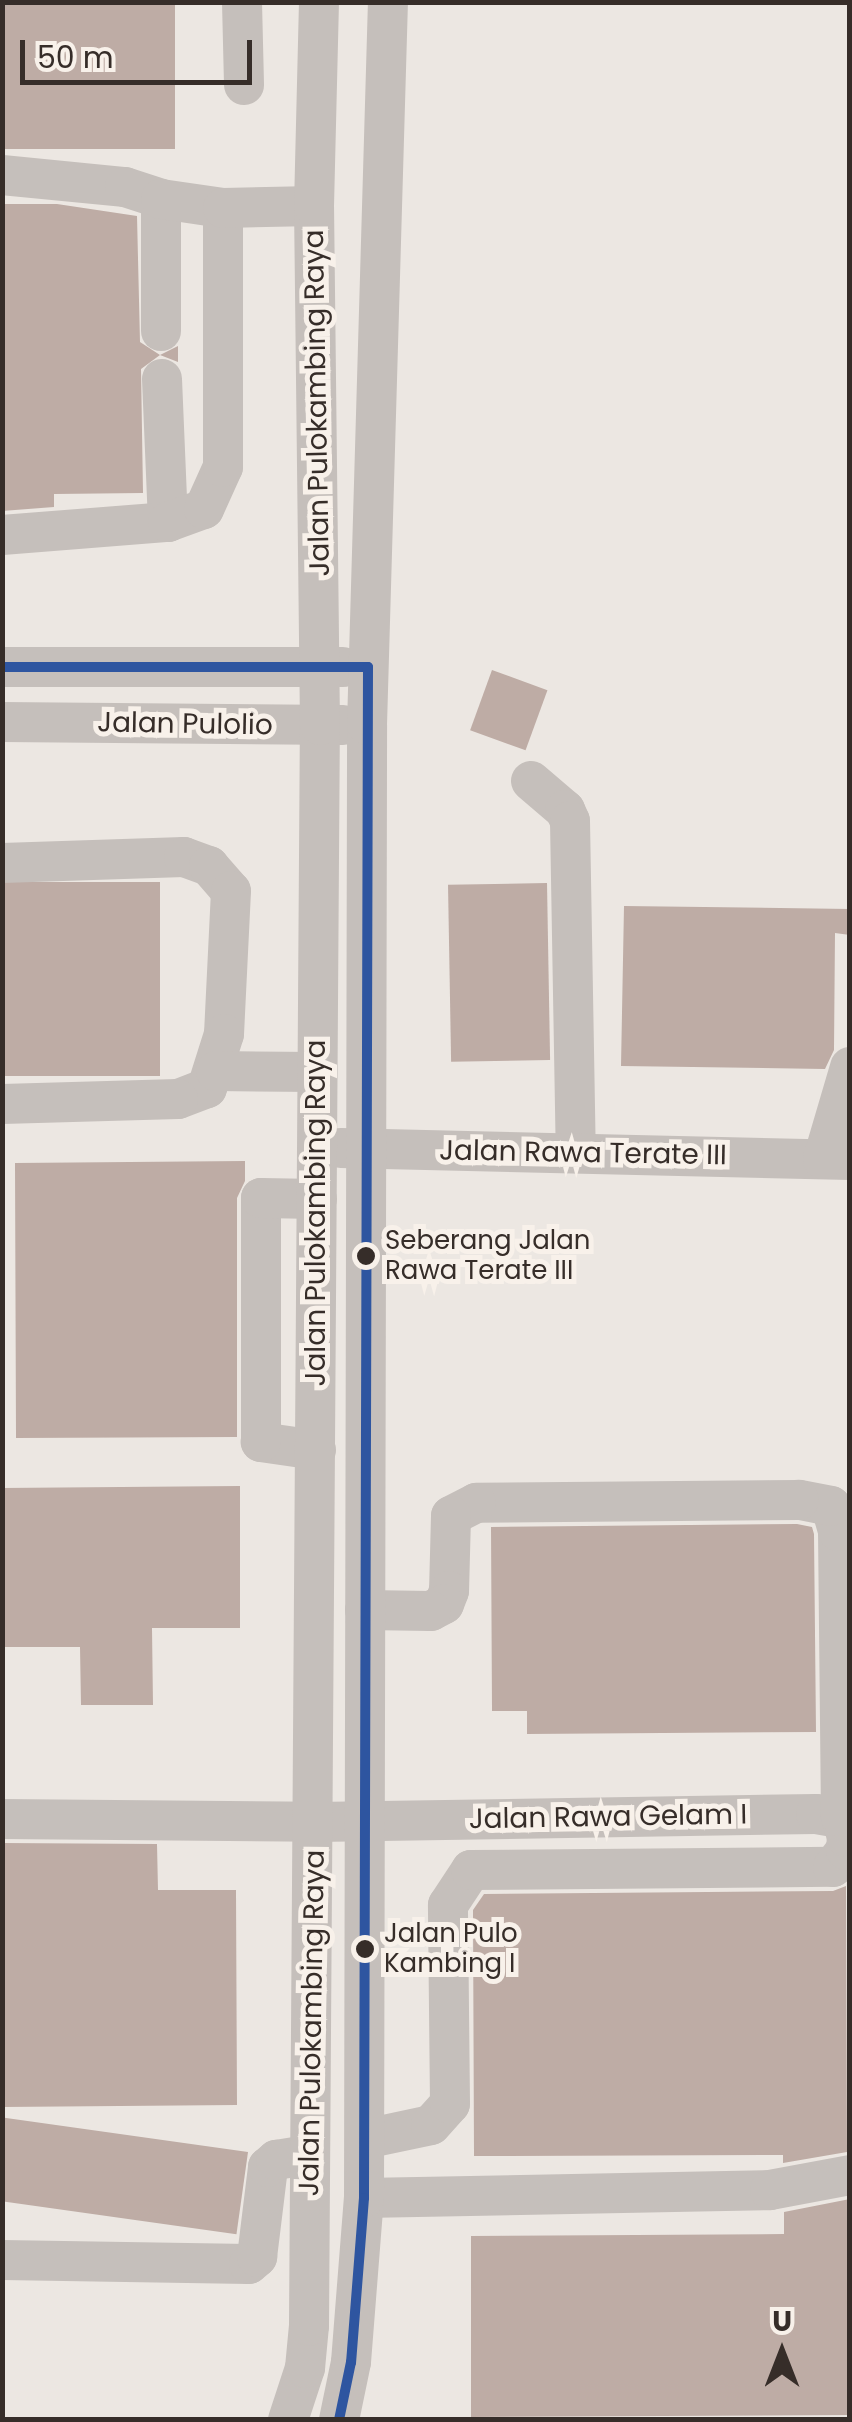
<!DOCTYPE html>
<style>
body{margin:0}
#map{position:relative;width:852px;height:2422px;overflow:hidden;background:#ece7e2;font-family:Poppins,sans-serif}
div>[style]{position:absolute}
.building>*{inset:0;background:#beaca5;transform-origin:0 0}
.minor>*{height:40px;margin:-20px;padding:0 20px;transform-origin:20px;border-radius:20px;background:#c5bfbb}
.bus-1>*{height:10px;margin:-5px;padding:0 5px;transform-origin:5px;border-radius:5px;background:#2e55a0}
.dots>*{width:28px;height:28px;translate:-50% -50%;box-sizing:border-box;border:5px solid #f8f1ea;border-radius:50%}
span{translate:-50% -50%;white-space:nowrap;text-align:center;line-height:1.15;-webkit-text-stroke:10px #f8f1ea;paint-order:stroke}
.bus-label{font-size:26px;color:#362d29}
.left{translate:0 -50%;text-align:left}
.street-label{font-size:28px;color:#362d29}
.frame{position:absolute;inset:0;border:5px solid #362d29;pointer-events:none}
.north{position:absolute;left:732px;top:2302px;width:100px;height:100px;-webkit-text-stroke:8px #f8f1ea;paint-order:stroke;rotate:0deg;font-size:28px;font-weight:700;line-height:40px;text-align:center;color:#362d29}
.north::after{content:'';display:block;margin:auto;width:35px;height:45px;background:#362d29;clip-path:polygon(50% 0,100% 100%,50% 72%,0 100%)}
.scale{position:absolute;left:20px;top:40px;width:232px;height:45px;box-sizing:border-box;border:5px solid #362d29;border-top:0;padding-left:12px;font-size:30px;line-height:35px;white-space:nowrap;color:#362d29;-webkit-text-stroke:8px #f8f1ea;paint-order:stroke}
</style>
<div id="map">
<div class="building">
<div style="left:2px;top:2px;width:173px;height:147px"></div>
<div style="clip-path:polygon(2px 204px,57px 204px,137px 216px,140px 342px,160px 355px,178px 346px,178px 362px,160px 355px,141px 369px,143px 493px,54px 494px,54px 507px,2px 511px)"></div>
<div style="left:492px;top:670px;width:59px;height:64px;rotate:20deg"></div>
<div style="left:160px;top:882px;width:194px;height:158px;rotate:90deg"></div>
<div style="left:547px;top:883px;width:177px;height:99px;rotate:89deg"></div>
<div style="clip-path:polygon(624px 906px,850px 909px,850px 935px,835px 933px,834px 1050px,825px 1069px,621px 1066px)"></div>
<div style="clip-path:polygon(245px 1161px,245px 1181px,237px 1198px,237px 1437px,16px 1438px,15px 1163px)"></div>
<div style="clip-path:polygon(240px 1486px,240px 1628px,152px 1628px,153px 1705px,81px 1705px,80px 1647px,2px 1647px,2px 1488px)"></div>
<div style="clip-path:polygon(797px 1524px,812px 1527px,814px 1534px,816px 1732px,527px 1734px,527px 1711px,492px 1711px,491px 1527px)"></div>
<div style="clip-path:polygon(2px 1843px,157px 1844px,158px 1890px,236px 1890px,237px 2105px,2px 2107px)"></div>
<div style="clip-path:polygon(846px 1886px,847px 2152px,783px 2163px,783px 2155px,474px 2156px,473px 1910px,484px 1894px,833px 1891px)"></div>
<div style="left:248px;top:2152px;width:83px;height:246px;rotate:98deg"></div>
<div style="clip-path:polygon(850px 2199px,850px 2415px,471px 2417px,471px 2236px,784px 2234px,784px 2212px)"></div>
</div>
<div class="minor">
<div style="left:242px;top:2px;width:83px;rotate:88.6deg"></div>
<div style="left:2px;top:175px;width:124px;rotate:5.6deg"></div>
<div style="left:125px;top:187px;width:38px;rotate:18deg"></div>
<div style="left:161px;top:331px;width:132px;rotate:-90deg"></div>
<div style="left:161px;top:199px;width:63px;rotate:8.3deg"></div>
<div style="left:162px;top:379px;width:143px;rotate:87.6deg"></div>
<div style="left:2px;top:535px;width:167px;rotate:-4.5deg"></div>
<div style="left:168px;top:522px;width:38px;rotate:-20deg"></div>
<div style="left:204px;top:509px;width:46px;rotate:-65.7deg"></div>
<div style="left:223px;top:467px;width:259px;rotate:-90deg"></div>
<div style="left:223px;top:208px;width:91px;rotate:-1.3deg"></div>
<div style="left:2px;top:667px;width:341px"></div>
<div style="left:2px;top:722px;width:341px;rotate:0.5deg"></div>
<div style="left:531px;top:781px;width:45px;rotate:40.5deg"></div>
<div style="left:565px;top:810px;width:12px;rotate:66deg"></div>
<div style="left:570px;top:821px;width:332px;rotate:89deg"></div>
<div style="left:2px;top:863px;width:182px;rotate:-1.9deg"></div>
<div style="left:184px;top:857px;width:27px;rotate:20deg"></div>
<div style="left:209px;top:866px;width:33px;rotate:49deg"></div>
<div style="left:231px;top:891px;width:143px;rotate:92.8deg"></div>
<div style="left:224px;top:1034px;width:57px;rotate:107.5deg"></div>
<div style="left:207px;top:1088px;width:31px;rotate:159deg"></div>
<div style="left:178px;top:1099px;width:176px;rotate:178.4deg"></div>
<div style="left:216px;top:1071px;width:99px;rotate:0.6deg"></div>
<div style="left:341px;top:1148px;width:509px;rotate:1.35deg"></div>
<div style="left:823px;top:1159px;width:96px;rotate:-73.6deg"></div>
<div style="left:316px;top:1450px;width:56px;rotate:-171.7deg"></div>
<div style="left:261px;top:1442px;width:244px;rotate:-90deg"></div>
<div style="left:261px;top:1198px;width:56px;rotate:1deg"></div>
<div style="left:2px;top:1819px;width:314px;rotate:0.5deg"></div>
<div style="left:316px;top:1822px;width:500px;rotate:-0.92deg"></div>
<div style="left:816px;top:1814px;width:35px;rotate:10deg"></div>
<div style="left:365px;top:2139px;width:67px;rotate:-12deg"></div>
<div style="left:431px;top:2125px;width:28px;rotate:-48deg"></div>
<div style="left:450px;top:2104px;width:199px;rotate:-90.6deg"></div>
<div style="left:448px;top:1905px;width:42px;rotate:-56.7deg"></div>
<div style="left:471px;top:1870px;width:362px;rotate:-0.5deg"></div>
<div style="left:833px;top:1867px;width:21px;rotate:-53deg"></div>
<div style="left:846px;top:1850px;width:13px;rotate:-86deg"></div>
<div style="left:847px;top:1837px;width:21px;rotate:-107deg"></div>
<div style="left:841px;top:1817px;width:286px;rotate:-90.6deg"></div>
<div style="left:838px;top:1531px;width:26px;rotate:-106deg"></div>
<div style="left:831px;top:1506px;width:33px;rotate:-169deg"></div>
<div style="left:799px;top:1500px;width:323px;rotate:179.5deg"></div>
<div style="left:476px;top:1503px;width:28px;rotate:153deg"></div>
<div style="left:451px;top:1516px;width:75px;rotate:91.5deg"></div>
<div style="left:449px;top:1591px;width:14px;rotate:111deg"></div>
<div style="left:444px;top:1604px;width:15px;rotate:152deg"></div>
<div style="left:431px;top:1611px;width:66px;rotate:-179.1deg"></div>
<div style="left:364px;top:2198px;width:406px;rotate:-1.1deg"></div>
<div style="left:770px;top:2190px;width:81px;rotate:-10.6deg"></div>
<div style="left:2px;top:2260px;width:247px;rotate:0.9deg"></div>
<div style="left:249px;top:2264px;width:11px;rotate:-41deg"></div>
<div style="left:257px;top:2257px;width:91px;rotate:-83deg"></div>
<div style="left:268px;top:2167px;width:11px;rotate:-41deg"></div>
<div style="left:276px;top:2160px;width:33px;rotate:-9deg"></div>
<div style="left:288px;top:2420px;width:55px;rotate:-71.9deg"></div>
<div style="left:305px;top:2368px;width:42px;rotate:-84.6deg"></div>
<div style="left:309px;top:2326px;width:1601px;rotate:-89.61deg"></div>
<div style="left:320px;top:725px;width:519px;rotate:-90.66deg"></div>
<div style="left:314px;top:206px;width:204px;rotate:-88.6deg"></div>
<div style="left:339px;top:2420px;width:59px;rotate:-78.3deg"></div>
<div style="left:351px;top:2362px;width:165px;rotate:-85.5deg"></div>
<div style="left:364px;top:2198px;width:1473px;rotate:-89.88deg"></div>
<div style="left:367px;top:725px;width:723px;rotate:-88.34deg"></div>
</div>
<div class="bus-1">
<div style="left:2px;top:667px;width:366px"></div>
<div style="left:368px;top:667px;width:1531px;rotate:90.15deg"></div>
<div style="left:364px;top:2198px;width:165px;rotate:94.5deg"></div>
<div style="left:351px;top:2362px;width:59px;rotate:101.7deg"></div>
</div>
<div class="dots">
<div style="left:366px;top:1256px;background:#362d29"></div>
<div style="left:365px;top:1949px;background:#362d29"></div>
</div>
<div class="bus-label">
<span class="left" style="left:385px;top:1256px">Seberang Jalan<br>Rawa Terate III</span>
<span class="left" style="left:384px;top:1949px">Jalan Pulo<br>Kambing I</span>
</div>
<div class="street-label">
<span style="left:317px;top:403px;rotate:-91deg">Jalan Pulokambing Raya</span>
<span style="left:185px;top:724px;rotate:1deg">Jalan Pulolio</span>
<span style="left:583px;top:1153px;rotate:1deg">Jalan Rawa Terate III</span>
<span style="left:316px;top:1213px;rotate:-90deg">Jalan Pulokambing Raya</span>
<span style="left:608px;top:1817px;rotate:-1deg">Jalan Rawa Gelam I</span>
<span style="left:312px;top:2023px;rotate:-89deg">Jalan Pulokambing Raya</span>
</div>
<div class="frame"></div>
<div class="north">U</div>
<div class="scale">50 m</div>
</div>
